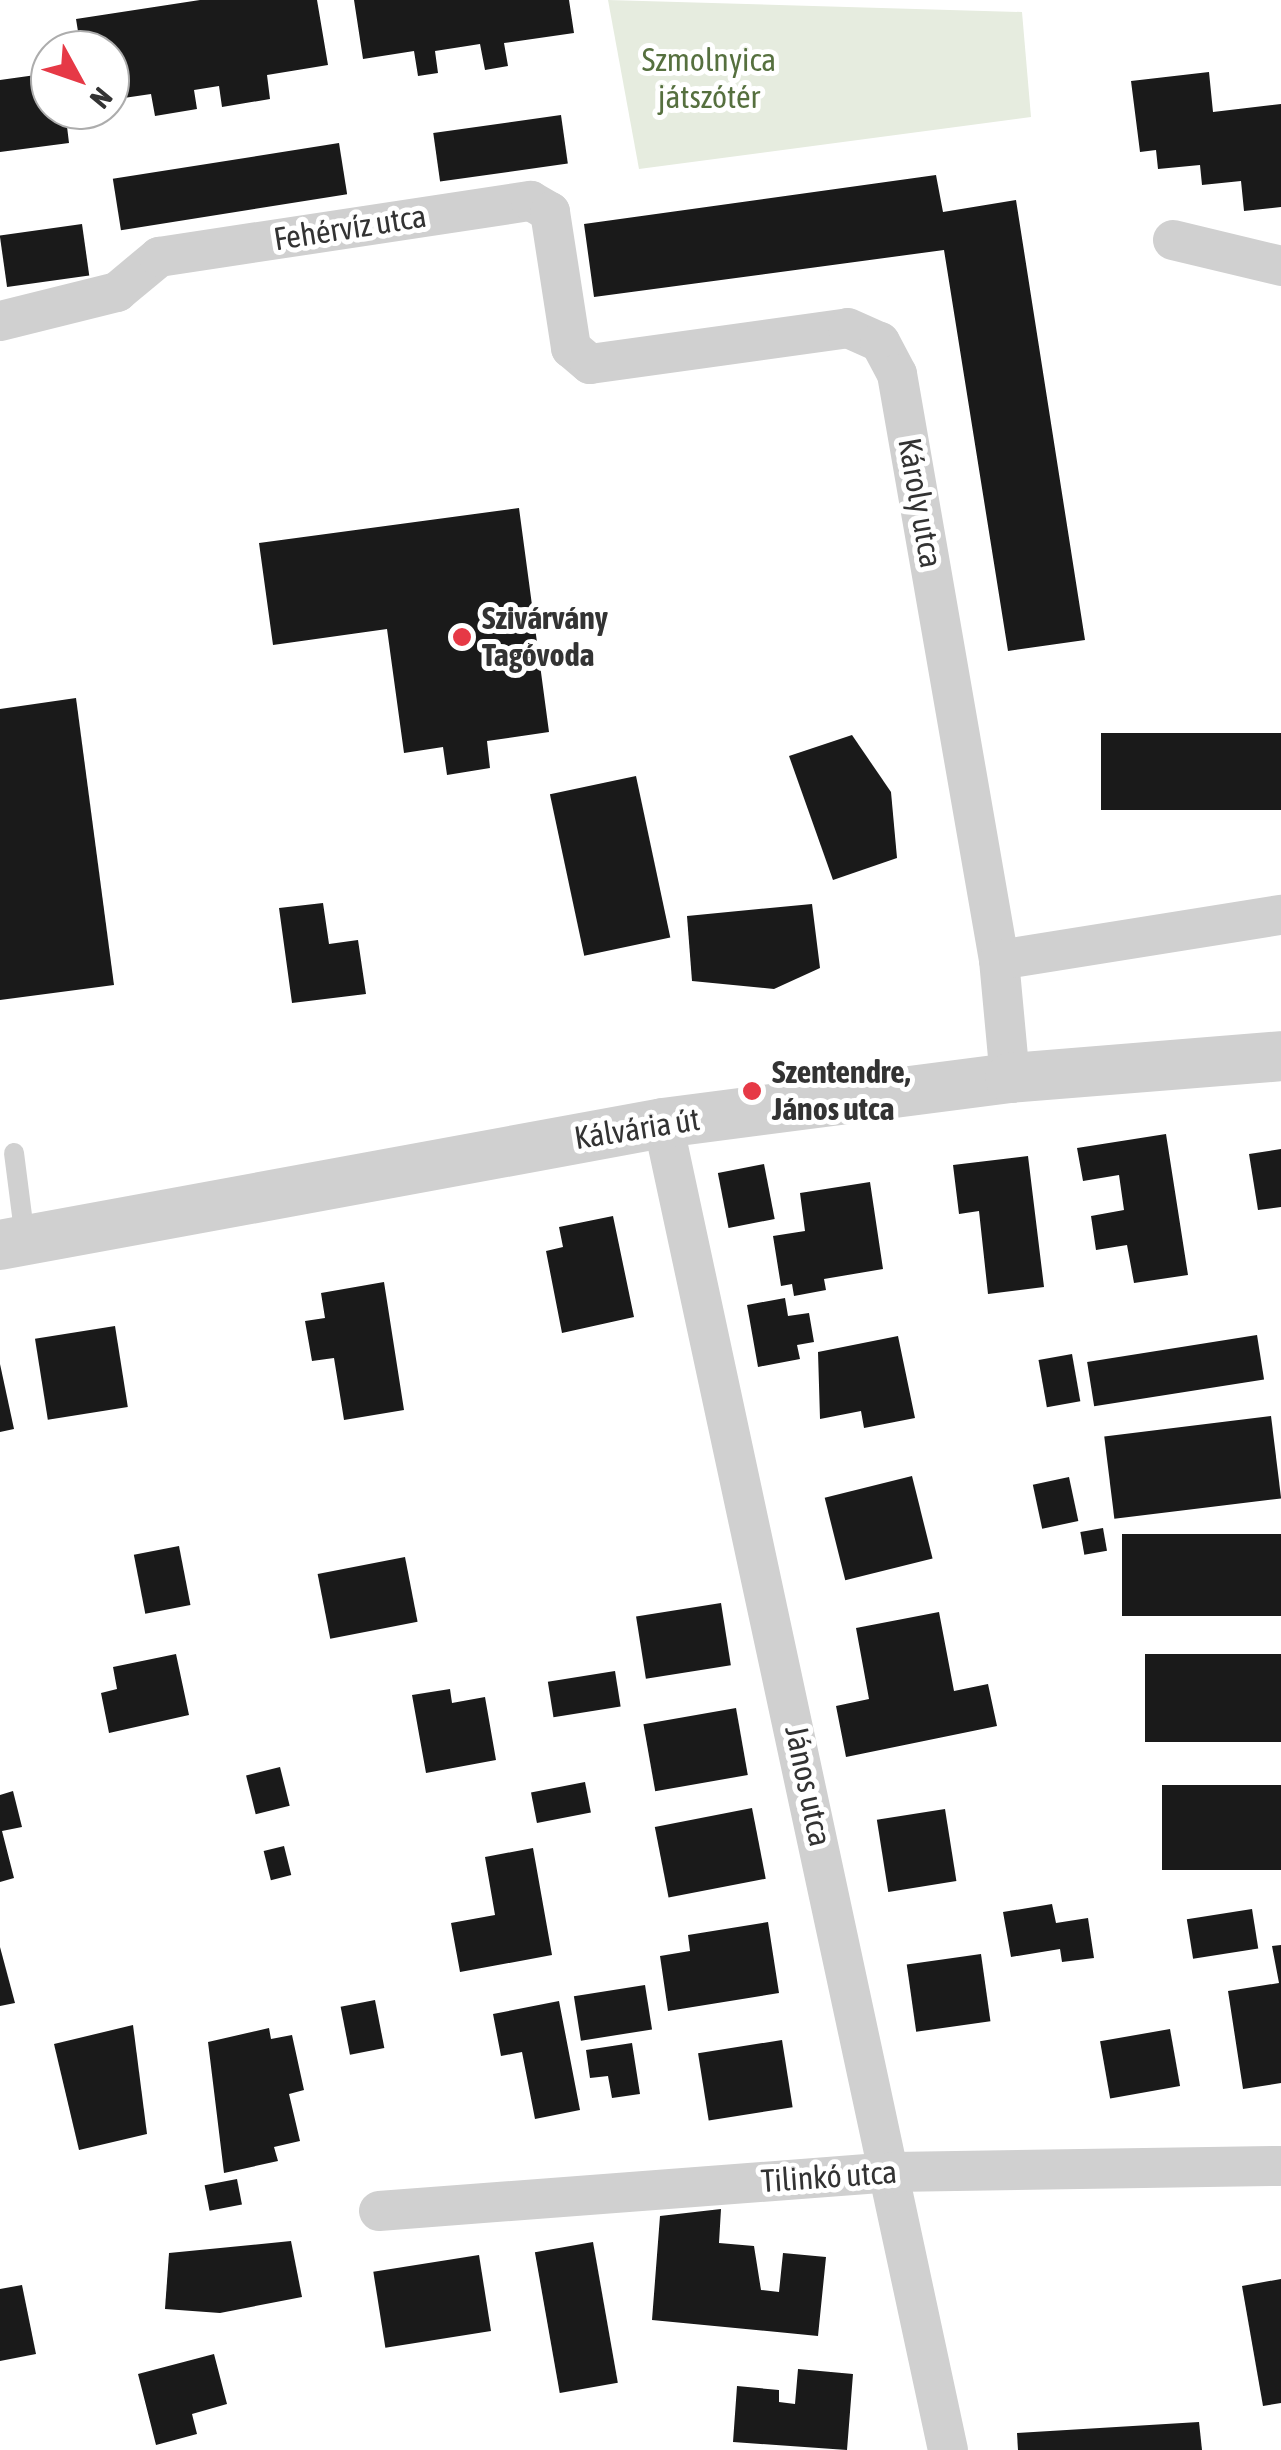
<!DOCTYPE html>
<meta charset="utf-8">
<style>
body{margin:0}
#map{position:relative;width:1281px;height:2450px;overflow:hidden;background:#fff;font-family:"Asap Condensed",sans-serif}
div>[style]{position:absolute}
.green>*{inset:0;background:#e6ecdf}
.building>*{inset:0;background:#1a1a1a;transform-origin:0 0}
.service>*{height:20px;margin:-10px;padding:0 10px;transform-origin:10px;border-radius:10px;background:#d0d0d0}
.minor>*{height:40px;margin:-20px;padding:0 20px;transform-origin:20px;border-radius:20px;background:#d0d0d0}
.tertiary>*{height:50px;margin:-25px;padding:0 25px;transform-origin:25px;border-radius:25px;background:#d0d0d0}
.dots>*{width:28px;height:28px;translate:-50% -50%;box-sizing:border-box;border:5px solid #fff;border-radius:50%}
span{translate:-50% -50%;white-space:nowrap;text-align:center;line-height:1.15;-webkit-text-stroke:10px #fff;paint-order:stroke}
.park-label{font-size:32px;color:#56703f}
.street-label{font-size:32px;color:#333}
.poi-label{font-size:32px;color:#333;font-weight:700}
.left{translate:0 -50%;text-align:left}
.north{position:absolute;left:30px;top:30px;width:100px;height:100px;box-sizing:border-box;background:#fff;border:2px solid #adadad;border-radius:50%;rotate:130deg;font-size:28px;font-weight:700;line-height:40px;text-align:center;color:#333}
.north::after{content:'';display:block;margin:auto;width:35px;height:45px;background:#e63946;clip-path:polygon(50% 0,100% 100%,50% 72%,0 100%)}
</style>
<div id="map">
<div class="green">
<div style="clip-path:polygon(608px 0,1022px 12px,1031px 117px,639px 169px)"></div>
</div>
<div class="building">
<div style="clip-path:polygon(200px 0,317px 0,328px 65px,267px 75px,270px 99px,222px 107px,219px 86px,194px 90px,197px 109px,155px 116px,151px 94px,110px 100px,110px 50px,81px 50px,76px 19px)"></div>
<div style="clip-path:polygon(354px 0,569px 0,574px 33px,504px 43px,508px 66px,485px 70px,480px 44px,435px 51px,438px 73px,418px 76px,414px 51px,363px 59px)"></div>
<div style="clip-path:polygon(1209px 72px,1213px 112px,1281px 104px,1281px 207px,1244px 211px,1241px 181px,1202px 185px,1200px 165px,1158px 169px,1156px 150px,1140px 152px,1131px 81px)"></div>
<div style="clip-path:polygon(50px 73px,50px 110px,65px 110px,69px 143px,0 152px,0 80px)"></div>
<div style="left:561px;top:115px;width:49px;height:129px;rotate:82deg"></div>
<div style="left:339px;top:143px;width:52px;height:229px;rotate:81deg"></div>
<div style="clip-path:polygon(936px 175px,943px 212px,1016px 200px,1085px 640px,1008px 651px,944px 250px,594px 297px,584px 224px)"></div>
<div style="left:82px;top:224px;width:52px;height:83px;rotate:82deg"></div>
<div style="clip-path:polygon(519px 508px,549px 732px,487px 741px,490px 768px,447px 775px,443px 747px,404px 753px,387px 629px,273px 645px,259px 543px)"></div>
<div style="clip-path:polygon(76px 698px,114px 985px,0 1000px,0 709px)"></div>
<div style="left:1281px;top:733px;width:77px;height:180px;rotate:90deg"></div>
<div style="clip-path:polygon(852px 735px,891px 792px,897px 858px,833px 880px,789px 756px)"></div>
<div style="left:636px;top:776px;width:165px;height:88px;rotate:78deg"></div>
<div style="clip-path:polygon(323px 903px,329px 944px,358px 940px,366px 994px,292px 1003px,279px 908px)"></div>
<div style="clip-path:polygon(812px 904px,820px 968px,774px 989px,692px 981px,687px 916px)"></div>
<div style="clip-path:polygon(1166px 1134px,1188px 1275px,1134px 1283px,1127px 1245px,1096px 1250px,1091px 1216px,1124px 1210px,1119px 1175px,1083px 1181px,1077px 1148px)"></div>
<div style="clip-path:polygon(1281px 1149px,1281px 1207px,1258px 1210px,1249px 1154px)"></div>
<div style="clip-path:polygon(1028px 1156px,1044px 1287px,988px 1294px,979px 1211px,959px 1214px,953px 1165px)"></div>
<div style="left:764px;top:1164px;width:56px;height:47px;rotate:79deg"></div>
<div style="clip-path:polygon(870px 1182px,883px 1269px,824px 1279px,826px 1290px,794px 1296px,792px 1284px,781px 1286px,773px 1236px,805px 1231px,800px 1193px)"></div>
<div style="clip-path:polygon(613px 1216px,634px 1317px,562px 1333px,546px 1251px,563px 1247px,559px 1227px)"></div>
<div style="clip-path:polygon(384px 1282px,404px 1410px,344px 1420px,334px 1358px,312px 1361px,305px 1321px,325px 1318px,321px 1293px)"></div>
<div style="clip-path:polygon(785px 1298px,788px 1316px,809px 1313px,814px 1342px,797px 1345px,800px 1359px,758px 1367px,747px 1305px)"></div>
<div style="left:115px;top:1326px;width:82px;height:81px;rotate:81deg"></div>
<div style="left:1257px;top:1335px;width:45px;height:172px;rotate:81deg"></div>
<div style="clip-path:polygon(898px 1336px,915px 1418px,864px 1428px,861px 1411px,820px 1419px,818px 1352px)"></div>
<div style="left:1072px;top:1354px;width:48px;height:34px;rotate:80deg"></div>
<div style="clip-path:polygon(0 1364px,14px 1429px,0 1432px)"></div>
<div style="left:1271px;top:1416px;width:83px;height:168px;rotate:83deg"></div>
<div style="left:912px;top:1476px;width:85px;height:90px;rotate:76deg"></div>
<div style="left:1069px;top:1477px;width:45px;height:37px;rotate:78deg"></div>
<div style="left:1103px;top:1528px;width:23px;height:23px;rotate:80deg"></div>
<div style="left:1281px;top:1534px;width:82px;height:159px;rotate:90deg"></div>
<div style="left:179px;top:1546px;width:60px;height:46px;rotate:79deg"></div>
<div style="left:405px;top:1557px;width:66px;height:89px;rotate:79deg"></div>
<div style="left:721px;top:1603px;width:63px;height:86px;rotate:81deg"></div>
<div style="clip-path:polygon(939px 1612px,954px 1691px,988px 1684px,997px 1726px,846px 1757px,836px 1706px,869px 1699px,856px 1628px)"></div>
<div style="clip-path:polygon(176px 1654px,189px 1715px,109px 1733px,101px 1693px,117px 1689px,113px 1667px)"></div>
<div style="left:1281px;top:1654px;width:88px;height:136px;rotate:90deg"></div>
<div style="left:615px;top:1671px;width:36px;height:68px;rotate:81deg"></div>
<div style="clip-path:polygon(450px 1689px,452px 1703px,485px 1697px,496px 1760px,426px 1773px,412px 1695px)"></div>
<div style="left:736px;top:1708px;width:68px;height:94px;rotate:80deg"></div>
<div style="left:280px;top:1767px;width:40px;height:35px;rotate:76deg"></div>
<div style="left:585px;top:1782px;width:31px;height:55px;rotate:79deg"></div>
<div style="left:1281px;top:1785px;width:85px;height:119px;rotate:90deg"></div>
<div style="clip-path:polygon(13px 1791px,22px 1827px,2px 1831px,14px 1878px,0 1882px,0 1795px)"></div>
<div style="left:752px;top:1808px;width:72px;height:99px;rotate:79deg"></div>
<div style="left:945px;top:1809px;width:73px;height:69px;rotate:81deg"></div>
<div style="left:284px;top:1846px;width:30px;height:21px;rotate:76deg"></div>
<div style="clip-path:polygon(533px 1848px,552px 1955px,460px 1972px,451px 1923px,495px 1915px,485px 1857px)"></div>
<div style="clip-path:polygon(1052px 1904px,1056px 1923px,1088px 1918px,1094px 1958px,1062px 1962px,1060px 1949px,1011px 1957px,1003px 1912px)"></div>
<div style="left:1252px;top:1909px;width:40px;height:66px;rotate:81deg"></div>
<div style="clip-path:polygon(768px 1922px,779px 1993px,668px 2011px,660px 1956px,690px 1951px,688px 1935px)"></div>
<div style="clip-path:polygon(1281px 1945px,1281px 2083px,1243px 2089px,1228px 1991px,1279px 1983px,1272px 1946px)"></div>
<div style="clip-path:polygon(0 1947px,15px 2003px,0 2006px)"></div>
<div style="left:981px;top:1954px;width:68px;height:75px;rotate:82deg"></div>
<div style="left:645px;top:1985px;width:45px;height:72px;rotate:81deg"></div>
<div style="left:375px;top:2000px;width:49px;height:35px;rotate:79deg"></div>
<div style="clip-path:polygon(559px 2001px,580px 2110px,535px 2119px,522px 2052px,501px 2056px,493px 2014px)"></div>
<div style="clip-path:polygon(133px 2025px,147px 2134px,79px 2150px,54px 2044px)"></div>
<div style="clip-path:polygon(269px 2028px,271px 2039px,292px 2035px,304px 2090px,289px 2094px,300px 2141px,274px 2147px,278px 2161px,224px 2173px,208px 2042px)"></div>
<div style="left:1170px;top:2029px;width:58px;height:71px;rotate:80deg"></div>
<div style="left:782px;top:2040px;width:68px;height:85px;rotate:81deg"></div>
<div style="clip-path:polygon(632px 2043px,640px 2094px,612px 2098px,608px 2076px,590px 2078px,586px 2050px)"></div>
<div style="left:237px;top:2179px;width:26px;height:33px;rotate:79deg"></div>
<div style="clip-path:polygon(721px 2209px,719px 2243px,754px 2246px,761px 2290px,779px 2292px,783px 2253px,826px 2257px,818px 2336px,652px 2320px,660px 2216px)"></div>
<div style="clip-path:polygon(291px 2241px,302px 2297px,220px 2313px,165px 2309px,169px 2253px)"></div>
<div style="left:593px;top:2242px;width:143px;height:59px;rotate:80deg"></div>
<div style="left:479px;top:2255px;width:77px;height:107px;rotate:81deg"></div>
<div style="clip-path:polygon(1281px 2279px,1281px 2403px,1263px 2406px,1242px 2286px)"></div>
<div style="clip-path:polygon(22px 2285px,36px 2354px,0 2361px,0 2289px)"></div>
<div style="clip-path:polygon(214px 2354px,227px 2404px,192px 2414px,197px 2434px,156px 2445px,138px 2374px)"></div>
<div style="clip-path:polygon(798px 2369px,853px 2374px,847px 2450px,733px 2442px,737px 2386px,779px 2390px,779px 2402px,795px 2404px)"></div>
<div style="clip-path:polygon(1199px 2422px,1202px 2450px,1018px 2450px,1017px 2433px)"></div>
</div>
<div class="service">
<div style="left:14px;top:1153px;width:87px;rotate:82.7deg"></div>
</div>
<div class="minor">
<div style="left:1173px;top:240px;width:111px;rotate:13.5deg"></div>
<div style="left:0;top:321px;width:121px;rotate:-13.9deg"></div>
<div style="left:117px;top:292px;width:55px;rotate:-39.8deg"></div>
<div style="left:159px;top:257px;width:376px;rotate:-8.6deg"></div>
<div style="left:531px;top:201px;width:22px;rotate:30deg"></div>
<div style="left:550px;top:212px;width:138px;rotate:81.2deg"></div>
<div style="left:571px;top:348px;width:25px;rotate:40deg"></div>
<div style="left:590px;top:364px;width:260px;rotate:-7.9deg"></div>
<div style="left:848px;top:328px;width:35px;rotate:24deg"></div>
<div style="left:880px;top:342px;width:36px;rotate:62deg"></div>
<div style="left:897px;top:374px;width:595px;rotate:80.13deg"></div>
<div style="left:999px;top:960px;width:119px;rotate:84.7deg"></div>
<div style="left:999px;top:960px;width:286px;rotate:-9.1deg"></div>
<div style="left:663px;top:1123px;width:1357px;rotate:77.88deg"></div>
<div style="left:379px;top:2211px;width:515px;rotate:-4.34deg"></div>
<div style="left:893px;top:2172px;width:388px;rotate:-0.9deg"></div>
</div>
<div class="tertiary">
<div style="left:0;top:1245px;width:674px;rotate:-10.43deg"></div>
<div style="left:663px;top:1123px;width:350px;rotate:-7.4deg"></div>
<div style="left:1010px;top:1078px;width:272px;rotate:-4.6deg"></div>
</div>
<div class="dots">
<div style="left:462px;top:637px;background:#e63946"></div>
<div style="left:752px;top:1091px;background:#e63946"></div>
</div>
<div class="park-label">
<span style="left:709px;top:79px">Szmolnyica<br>játszótér</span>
</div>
<div class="street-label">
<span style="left:350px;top:228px;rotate:-9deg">Fehérvíz utca</span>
<span style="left:920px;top:503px;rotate:80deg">Károly utca</span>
<span style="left:637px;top:1129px;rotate:-9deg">Kálvária út</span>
<span style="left:808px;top:1786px;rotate:78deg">János utca</span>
<span style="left:829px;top:2177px;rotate:-4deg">Tilinkó utca</span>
</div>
<div class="poi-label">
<span class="left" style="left:482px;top:637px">Szivárvány<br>Tagóvoda</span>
<span class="left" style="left:772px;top:1091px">Szentendre,<br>János utca</span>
</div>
<div class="north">N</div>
</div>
